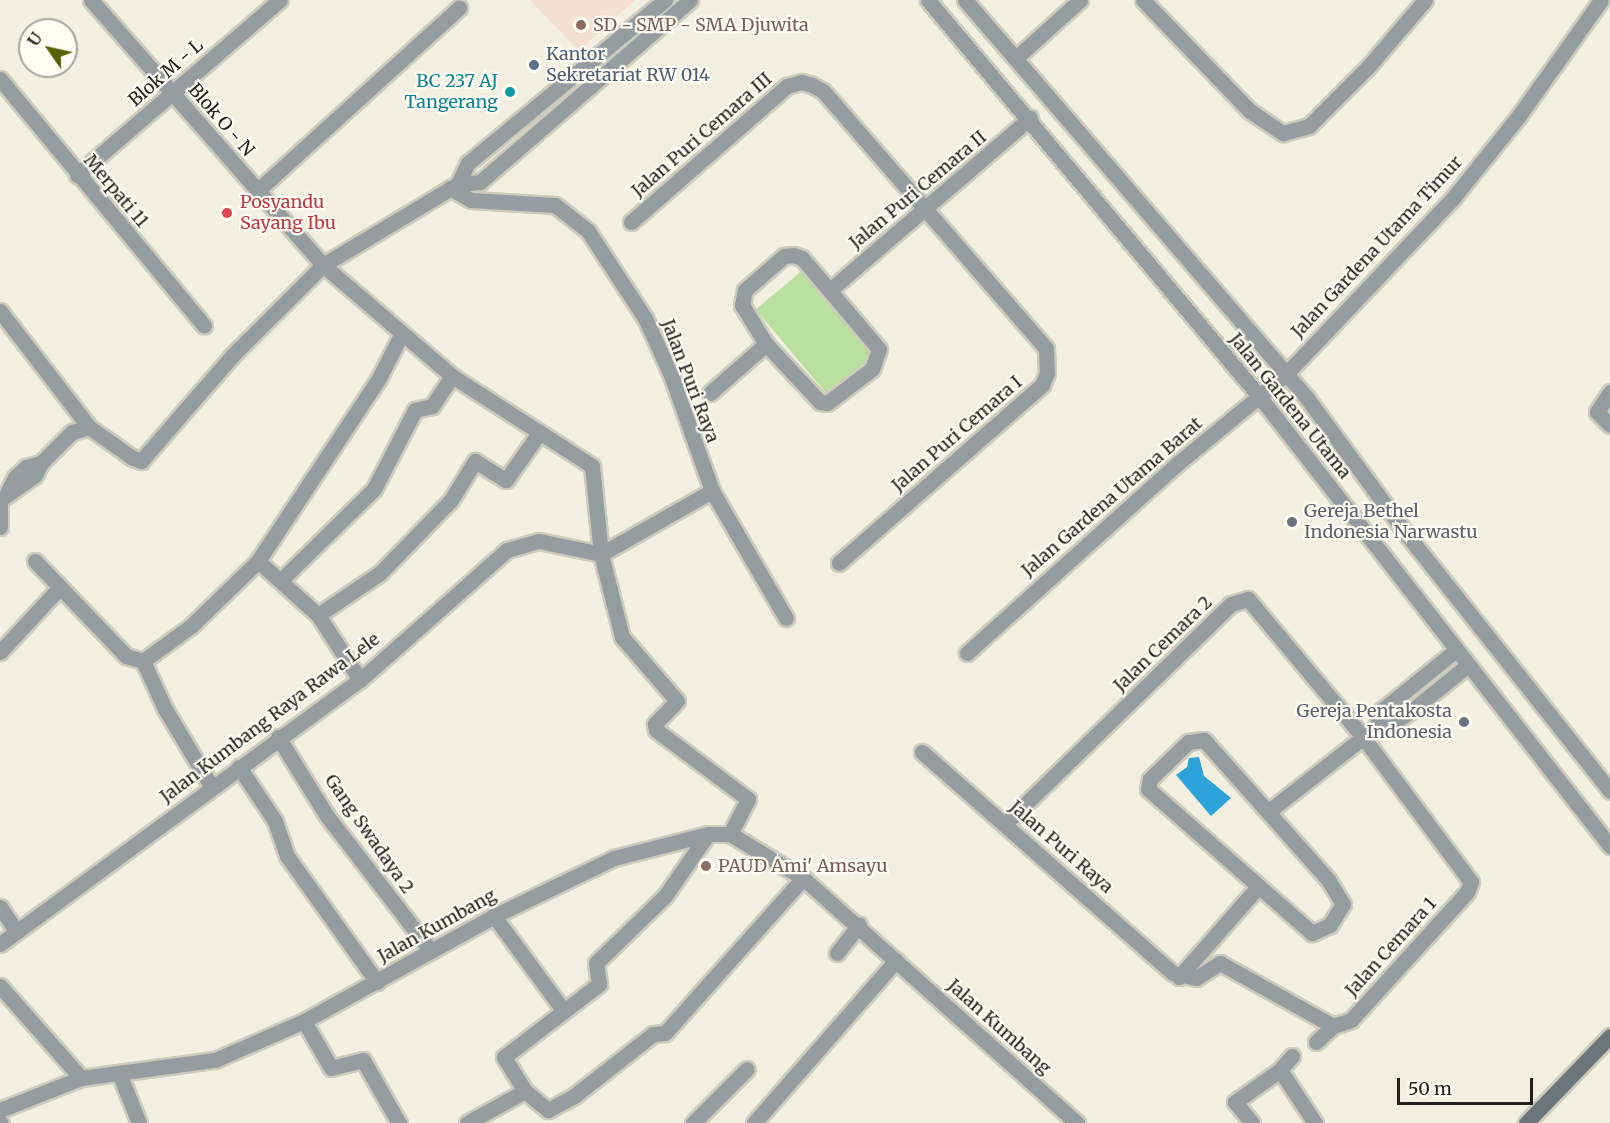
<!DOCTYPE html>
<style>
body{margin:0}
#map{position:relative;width:1610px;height:1123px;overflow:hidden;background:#f3f0e1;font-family:Merriweather,serif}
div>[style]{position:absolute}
.education>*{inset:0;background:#f5e1d2}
.green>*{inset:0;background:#bae09f;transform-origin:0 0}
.water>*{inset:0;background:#2ba2d9}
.roads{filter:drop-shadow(2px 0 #cdcbbd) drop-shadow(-2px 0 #cdcbbd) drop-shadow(0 2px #cdcbbd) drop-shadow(0 -2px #cdcbbd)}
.street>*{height:15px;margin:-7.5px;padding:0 7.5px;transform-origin:7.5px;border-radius:7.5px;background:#969da0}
.secondary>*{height:15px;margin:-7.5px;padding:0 7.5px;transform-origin:7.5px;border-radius:7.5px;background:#6c757a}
.dots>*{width:16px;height:16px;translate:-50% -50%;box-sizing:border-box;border:3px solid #fffdf4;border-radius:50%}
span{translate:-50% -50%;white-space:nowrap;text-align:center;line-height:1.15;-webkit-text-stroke:4.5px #fffdf4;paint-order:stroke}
.education-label{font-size:18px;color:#785e54}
.left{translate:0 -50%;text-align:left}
.service-label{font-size:18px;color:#4e5e75}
.street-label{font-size:18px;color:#22211b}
.culture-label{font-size:18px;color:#0d838f}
.right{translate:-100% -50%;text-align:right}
.health-label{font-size:18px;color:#be3a42}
.worship-label{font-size:18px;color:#5b616d}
.north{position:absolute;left:18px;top:18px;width:60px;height:60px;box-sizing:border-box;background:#fffdf4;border:2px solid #a7a59d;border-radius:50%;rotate:304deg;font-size:16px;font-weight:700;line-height:24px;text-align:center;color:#22211b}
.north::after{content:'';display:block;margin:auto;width:21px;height:27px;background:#546205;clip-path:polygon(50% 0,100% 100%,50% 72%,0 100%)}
.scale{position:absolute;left:1397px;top:1078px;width:136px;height:27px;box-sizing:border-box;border:3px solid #22211b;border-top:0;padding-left:8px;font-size:18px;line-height:21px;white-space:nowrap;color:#22211b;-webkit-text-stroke:4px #fffdf4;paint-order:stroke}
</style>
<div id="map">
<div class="education">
<div style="clip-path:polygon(530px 0,635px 0,579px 51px)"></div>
</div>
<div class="green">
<div style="left:804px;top:269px;width:117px;height:63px;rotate:50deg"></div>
</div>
<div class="water">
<div style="clip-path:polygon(1199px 757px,1204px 776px,1231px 798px,1211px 816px,1176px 775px,1187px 767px,1189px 758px)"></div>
</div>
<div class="roads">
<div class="street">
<div style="left:91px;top:0;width:352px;rotate:48.8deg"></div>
<div style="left:323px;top:265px;width:170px;rotate:40.7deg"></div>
<div style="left:452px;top:376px;width:166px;rotate:32.7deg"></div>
<div style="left:592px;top:466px;width:88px;rotate:84.2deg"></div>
<div style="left:601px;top:554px;width:86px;rotate:75.8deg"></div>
<div style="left:622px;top:637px;width:84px;rotate:49.3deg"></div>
<div style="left:677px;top:701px;width:32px;rotate:134deg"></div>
<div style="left:655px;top:724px;width:6px;rotate:81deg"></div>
<div style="left:656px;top:730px;width:115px;rotate:36.9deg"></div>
<div style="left:748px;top:799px;width:39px;rotate:117deg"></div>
<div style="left:928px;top:0;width:516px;rotate:50.11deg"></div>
<div style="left:1259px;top:396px;width:571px;rotate:52.05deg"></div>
<div style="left:965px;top:0;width:525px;rotate:49.33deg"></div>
<div style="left:1307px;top:398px;width:171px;rotate:53.8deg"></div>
<div style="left:1408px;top:536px;width:325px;rotate:51.6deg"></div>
<div style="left:1143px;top:0;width:154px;rotate:46.1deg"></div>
<div style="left:1250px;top:111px;width:40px;rotate:34deg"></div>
<div style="left:1283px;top:133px;width:27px;rotate:-15deg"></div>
<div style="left:1309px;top:126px;width:83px;rotate:-45deg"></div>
<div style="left:1368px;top:67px;width:88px;rotate:-49.6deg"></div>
<div style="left:1017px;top:57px;width:85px;rotate:-42.1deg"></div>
<div style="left:0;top:79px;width:320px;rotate:50.4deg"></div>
<div style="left:77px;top:175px;width:268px;rotate:-40.8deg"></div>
<div style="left:458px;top:184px;width:23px;rotate:-65deg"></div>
<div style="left:468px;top:163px;width:256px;rotate:-39.6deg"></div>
<div style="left:450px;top:188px;width:24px;rotate:30deg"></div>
<div style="left:471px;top:200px;width:84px;rotate:3.4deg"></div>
<div style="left:555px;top:205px;width:42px;rotate:38.2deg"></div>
<div style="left:588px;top:231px;width:104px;rotate:56.8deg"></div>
<div style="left:645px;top:318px;width:63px;rotate:65.5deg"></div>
<div style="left:671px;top:375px;width:123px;rotate:70.5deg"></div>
<div style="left:712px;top:491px;width:147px;rotate:59.8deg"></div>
<div style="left:257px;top:191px;width:273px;rotate:-42.2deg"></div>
<div style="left:631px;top:222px;width:207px;rotate:-41.1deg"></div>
<div style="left:787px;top:86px;width:15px;rotate:-16deg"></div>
<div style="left:801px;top:82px;width:11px;rotate:15deg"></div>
<div style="left:812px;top:85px;width:13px;rotate:29deg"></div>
<div style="left:823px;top:91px;width:340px;rotate:49.1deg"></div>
<div style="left:1046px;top:348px;width:25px;rotate:88deg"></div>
<div style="left:1047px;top:373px;width:13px;rotate:113deg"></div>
<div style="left:1042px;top:385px;width:270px;rotate:138.8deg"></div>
<div style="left:793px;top:255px;width:9px;rotate:18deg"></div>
<div style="left:802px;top:258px;width:119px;rotate:49.8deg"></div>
<div style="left:879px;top:349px;width:21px;rotate:109deg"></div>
<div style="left:872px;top:369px;width:56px;rotate:142.9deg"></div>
<div style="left:827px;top:403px;width:7px;rotate:-172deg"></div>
<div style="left:820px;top:402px;width:79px;rotate:-133deg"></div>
<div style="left:766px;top:344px;width:46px;rotate:-121.6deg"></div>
<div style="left:742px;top:305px;width:15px;rotate:-79deg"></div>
<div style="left:745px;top:290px;width:52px;rotate:-41.1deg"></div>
<div style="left:784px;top:256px;width:9px;rotate:-6deg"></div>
<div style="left:830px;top:290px;width:264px;rotate:-40.7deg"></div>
<div style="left:0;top:311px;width:146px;rotate:52.5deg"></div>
<div style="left:89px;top:427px;width:52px;rotate:35.5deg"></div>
<div style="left:131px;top:457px;width:11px;rotate:22deg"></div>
<div style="left:141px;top:461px;width:139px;rotate:-49.1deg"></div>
<div style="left:232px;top:356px;width:129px;rotate:-45deg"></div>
<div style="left:323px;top:265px;width:157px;rotate:-31deg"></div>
<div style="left:458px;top:184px;width:22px;rotate:-5deg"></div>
<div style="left:480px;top:182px;width:278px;rotate:-40.9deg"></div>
<div style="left:1610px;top:392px;width:24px;rotate:123deg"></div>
<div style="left:1597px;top:412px;width:18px;rotate:45deg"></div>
<div style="left:710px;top:393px;width:74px;rotate:-41.2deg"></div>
<div style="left:7px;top:493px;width:18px;rotate:-63deg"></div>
<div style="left:15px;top:477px;width:15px;rotate:-42deg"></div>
<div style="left:26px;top:467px;width:16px;rotate:-15deg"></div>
<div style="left:0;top:500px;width:43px;rotate:-35.5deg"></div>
<div style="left:35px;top:475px;width:13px;rotate:-63deg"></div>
<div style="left:41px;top:463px;width:44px;rotate:-45deg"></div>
<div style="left:72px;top:432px;width:18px;rotate:-16deg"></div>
<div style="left:0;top:503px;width:24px;rotate:90deg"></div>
<div style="left:35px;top:561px;width:132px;rotate:46.2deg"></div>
<div style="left:126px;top:656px;width:18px;rotate:16deg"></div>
<div style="left:143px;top:661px;width:59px;rotate:-36.1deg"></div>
<div style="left:191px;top:626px;width:93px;rotate:-44.1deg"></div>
<div style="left:258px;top:561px;width:217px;rotate:-56.5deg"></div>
<div style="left:378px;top:380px;width:51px;rotate:-62.9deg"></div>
<div style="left:258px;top:561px;width:81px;rotate:42deg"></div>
<div style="left:318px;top:615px;width:77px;rotate:57.1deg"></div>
<div style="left:281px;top:580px;width:130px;rotate:-44.4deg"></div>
<div style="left:374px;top:489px;width:89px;rotate:-62.6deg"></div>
<div style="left:415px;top:410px;width:17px;rotate:-13deg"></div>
<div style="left:432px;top:406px;width:36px;rotate:-56deg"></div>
<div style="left:318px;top:615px;width:75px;rotate:-34.1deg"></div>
<div style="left:380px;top:573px;width:102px;rotate:-45.8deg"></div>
<div style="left:451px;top:500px;width:46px;rotate:-58.4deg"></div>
<div style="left:475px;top:461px;width:36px;rotate:32deg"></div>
<div style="left:506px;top:480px;width:57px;rotate:-54.9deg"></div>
<div style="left:0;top:652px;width:87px;rotate:-47.3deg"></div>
<div style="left:967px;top:653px;width:283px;rotate:-42deg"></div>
<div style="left:1177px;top:464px;width:141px;rotate:-39.5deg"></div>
<div style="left:1286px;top:374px;width:243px;rotate:-46.5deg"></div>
<div style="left:1453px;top:198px;width:104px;rotate:-51.3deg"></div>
<div style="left:1518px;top:117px;width:143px;rotate:-54.6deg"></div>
<div style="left:143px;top:661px;width:53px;rotate:65.4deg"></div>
<div style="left:165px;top:709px;width:90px;rotate:59.1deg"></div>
<div style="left:1376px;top:727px;width:14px;rotate:-8deg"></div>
<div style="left:1390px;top:725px;width:25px;rotate:-34deg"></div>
<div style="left:1411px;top:711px;width:73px;rotate:-38.9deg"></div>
<div style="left:278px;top:737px;width:93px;rotate:58.2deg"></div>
<div style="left:327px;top:816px;width:170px;rotate:52.4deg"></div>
<div style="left:1204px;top:740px;width:188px;rotate:48.4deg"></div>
<div style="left:1329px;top:881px;width:27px;rotate:59deg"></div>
<div style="left:1343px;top:904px;width:25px;rotate:122deg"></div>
<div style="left:1330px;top:925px;width:20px;rotate:156deg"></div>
<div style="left:1312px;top:933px;width:218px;rotate:-138.7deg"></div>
<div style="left:1148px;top:789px;width:10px;rotate:-79deg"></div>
<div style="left:1150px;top:779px;width:53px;rotate:-44.2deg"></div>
<div style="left:1188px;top:742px;width:16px;rotate:-7deg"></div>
<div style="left:922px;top:752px;width:334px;rotate:41.4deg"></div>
<div style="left:1173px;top:973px;width:24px;rotate:12deg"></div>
<div style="left:1196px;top:978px;width:28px;rotate:-32deg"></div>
<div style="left:1220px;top:963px;width:129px;rotate:29.1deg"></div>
<div style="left:1333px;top:1026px;width:19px;rotate:-18deg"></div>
<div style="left:1351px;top:1020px;width:173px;rotate:-47.8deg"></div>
<div style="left:1467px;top:892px;width:11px;rotate:-68deg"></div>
<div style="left:1471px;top:882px;width:181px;rotate:-126.7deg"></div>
<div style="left:1363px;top:737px;width:180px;rotate:-129.8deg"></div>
<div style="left:1248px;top:599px;width:18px;rotate:164deg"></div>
<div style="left:1231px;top:604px;width:315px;rotate:135.8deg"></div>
<div style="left:239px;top:767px;width:65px;rotate:56.3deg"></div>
<div style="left:275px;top:821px;width:37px;rotate:71deg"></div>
<div style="left:287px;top:856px;width:155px;rotate:54.5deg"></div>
<div style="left:1269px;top:811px;width:136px;rotate:-38.1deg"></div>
<div style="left:1376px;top:727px;width:18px;rotate:-71deg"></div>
<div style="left:1382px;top:710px;width:95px;rotate:-39deg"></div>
<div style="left:0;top:907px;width:30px;rotate:56deg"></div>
<div style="left:494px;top:916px;width:117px;rotate:53.7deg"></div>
<div style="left:0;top:944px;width:446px;rotate:-36.3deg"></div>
<div style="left:360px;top:680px;width:196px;rotate:-41.5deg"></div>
<div style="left:507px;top:550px;width:33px;rotate:-16deg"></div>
<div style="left:539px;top:541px;width:63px;rotate:11.8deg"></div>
<div style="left:601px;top:554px;width:128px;rotate:-29.6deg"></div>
<div style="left:837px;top:953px;width:36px;rotate:-52deg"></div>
<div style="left:1179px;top:977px;width:118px;rotate:-48.8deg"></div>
<div style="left:0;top:986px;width:123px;rotate:48.6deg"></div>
<div style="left:81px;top:1078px;width:135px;rotate:-7.7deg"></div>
<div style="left:215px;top:1060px;width:97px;rotate:-23.7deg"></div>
<div style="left:304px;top:1021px;width:217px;rotate:-28.9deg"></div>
<div style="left:494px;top:916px;width:133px;rotate:-25.8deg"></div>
<div style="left:614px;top:858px;width:97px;rotate:-14.3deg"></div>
<div style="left:708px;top:834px;width:22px"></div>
<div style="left:730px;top:834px;width:85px;rotate:31.1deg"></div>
<div style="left:803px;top:878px;width:368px;rotate:41.8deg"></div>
<div style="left:304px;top:1021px;width:54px;rotate:60.1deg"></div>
<div style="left:331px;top:1068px;width:33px;rotate:-14deg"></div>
<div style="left:363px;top:1060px;width:73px;rotate:60.3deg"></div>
<div style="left:1316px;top:1042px;width:23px;rotate:-43deg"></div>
<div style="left:1292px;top:1056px;width:18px;rotate:131deg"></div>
<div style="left:1280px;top:1070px;width:64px;rotate:56.6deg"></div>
<div style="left:119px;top:1073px;width:54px;rotate:68.2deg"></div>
<div style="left:525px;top:1091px;width:40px;rotate:-122deg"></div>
<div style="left:504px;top:1057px;width:120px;rotate:-37.5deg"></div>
<div style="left:599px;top:984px;width:21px;rotate:-98deg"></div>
<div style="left:596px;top:963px;width:96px;rotate:-44.2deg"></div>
<div style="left:665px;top:896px;width:75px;rotate:-55.3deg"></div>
<div style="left:0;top:1110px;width:87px;rotate:-21.6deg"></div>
<div style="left:0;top:1122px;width:1px;rotate:45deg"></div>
<div style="left:467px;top:1123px;width:66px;rotate:-28.9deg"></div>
<div style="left:525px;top:1091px;width:30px;rotate:40deg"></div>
<div style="left:548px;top:1110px;width:30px;rotate:-28deg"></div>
<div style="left:574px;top:1096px;width:100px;rotate:-38.1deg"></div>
<div style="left:653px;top:1034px;width:12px;rotate:-5deg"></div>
<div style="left:665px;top:1033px;width:208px;rotate:-48.3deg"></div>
<div style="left:693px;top:1123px;width:76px;rotate:-45deg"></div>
<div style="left:754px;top:1123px;width:216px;rotate:-48.9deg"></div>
<div style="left:1252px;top:1123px;width:27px;rotate:-129deg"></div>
<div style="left:1235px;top:1102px;width:55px;rotate:-35.4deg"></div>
</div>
<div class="secondary">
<div style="left:1526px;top:1123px;width:121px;rotate:-46deg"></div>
</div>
</div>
<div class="dots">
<div style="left:581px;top:25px;background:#8d6e63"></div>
<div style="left:534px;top:65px;background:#5c6f8a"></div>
<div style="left:510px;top:92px;background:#0f9aa8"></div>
<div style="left:227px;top:213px;background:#e0444e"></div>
<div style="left:1292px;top:522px;background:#6b7280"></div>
<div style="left:1464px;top:722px;background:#6b7280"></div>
<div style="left:706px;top:866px;background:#8d6e63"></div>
</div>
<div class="education-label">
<span class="left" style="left:593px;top:25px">SD - SMP - SMA Djuwita</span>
<span class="left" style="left:718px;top:866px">PAUD Ami' Amsayu</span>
</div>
<div class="service-label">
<span class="left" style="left:546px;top:65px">Kantor<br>Sekretariat RW 014</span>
</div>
<div class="street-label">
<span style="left:166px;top:73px;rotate:-41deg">Blok M - L</span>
<span style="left:221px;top:120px;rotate:49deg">Blok O - N</span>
<span style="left:702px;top:135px;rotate:-41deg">Jalan Puri Cemara III</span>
<span style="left:918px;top:190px;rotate:-40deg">Jalan Puri Cemara II</span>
<span style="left:116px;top:191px;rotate:50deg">Merpati 11</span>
<span style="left:1377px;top:247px;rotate:-47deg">Jalan Gardena Utama Timur</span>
<span style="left:690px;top:381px;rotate:69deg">Jalan Puri Raya</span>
<span style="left:1290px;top:406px;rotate:51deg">Jalan Gardena Utama</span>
<span style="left:957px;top:434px;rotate:-41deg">Jalan Puri Cemara I</span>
<span style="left:1112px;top:497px;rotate:-41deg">Jalan Gardena Utama Barat</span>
<span style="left:1163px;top:644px;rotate:-44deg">Jalan Cemara 2</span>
<span style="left:270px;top:718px;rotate:-37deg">Jalan Kumbang Raya Rawa Lele</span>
<span style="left:369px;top:834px;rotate:55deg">Gang Swadaya 2</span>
<span style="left:1061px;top:847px;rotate:41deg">Jalan Puri Raya</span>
<span style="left:437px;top:926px;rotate:-29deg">Jalan Kumbang</span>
<span style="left:1391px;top:947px;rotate:-48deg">Jalan Cemara 1</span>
<span style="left:999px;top:1027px;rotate:42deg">Jalan Kumbang</span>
</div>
<div class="culture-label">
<span class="right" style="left:498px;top:92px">BC 237 AJ<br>Tangerang</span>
</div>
<div class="health-label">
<span class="left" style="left:240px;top:213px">Posyandu<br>Sayang Ibu</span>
</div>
<div class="worship-label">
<span class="left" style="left:1304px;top:522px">Gereja Bethel<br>Indonesia Narwastu</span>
<span class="right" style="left:1452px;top:722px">Gereja Pentakosta<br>Indonesia</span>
</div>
<div class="north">U</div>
<div class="scale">50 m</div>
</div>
